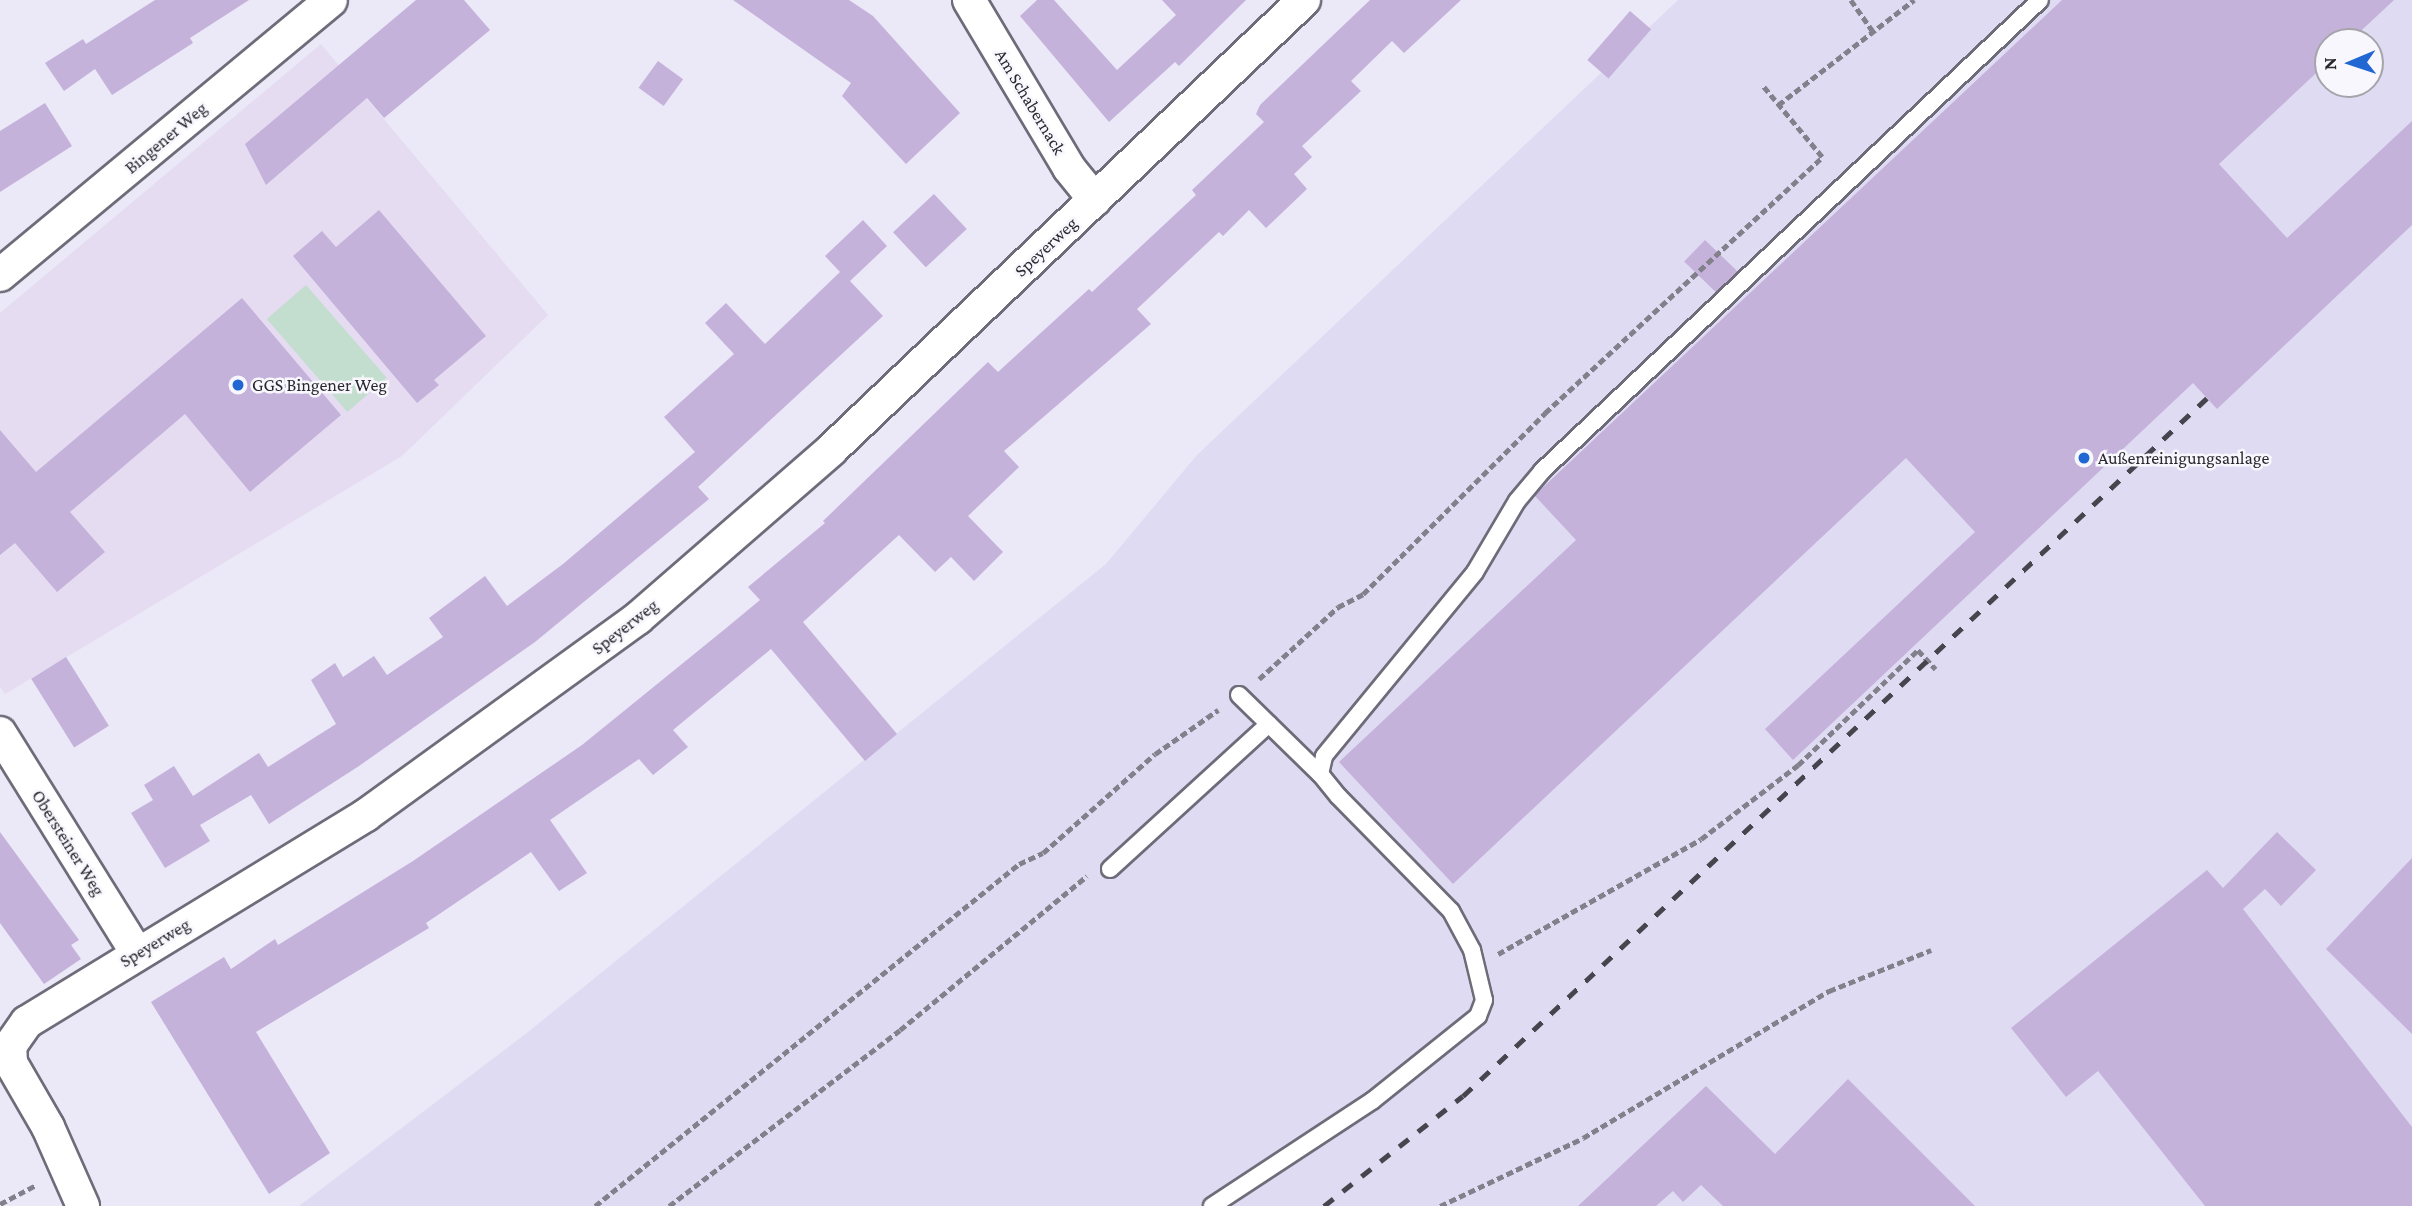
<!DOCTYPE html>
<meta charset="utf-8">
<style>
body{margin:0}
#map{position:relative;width:2412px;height:1206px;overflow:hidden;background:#ebe8f8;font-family:"Crimson Pro",serif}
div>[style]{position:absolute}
.built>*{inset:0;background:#dfdbf2}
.education>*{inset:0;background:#e5dcf1}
.green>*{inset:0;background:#c3dece;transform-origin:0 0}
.building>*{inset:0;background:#c4b2da;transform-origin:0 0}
.path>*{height:4.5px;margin-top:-2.25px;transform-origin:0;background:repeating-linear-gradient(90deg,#82808b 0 7px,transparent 0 10.5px)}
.roads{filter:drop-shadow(2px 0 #6e6c79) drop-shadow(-2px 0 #6e6c79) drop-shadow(0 2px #6e6c79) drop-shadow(0 -2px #6e6c79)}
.service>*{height:16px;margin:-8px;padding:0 8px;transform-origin:8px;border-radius:8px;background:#fff}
.minor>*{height:32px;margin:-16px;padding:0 16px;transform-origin:16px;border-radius:16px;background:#fff}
.rail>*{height:5px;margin-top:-2.5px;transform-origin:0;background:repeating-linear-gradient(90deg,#46444c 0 12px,transparent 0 24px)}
.dots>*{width:19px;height:19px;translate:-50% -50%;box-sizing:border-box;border:4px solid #f8f7fd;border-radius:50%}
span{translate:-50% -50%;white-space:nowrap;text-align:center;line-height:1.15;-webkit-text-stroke:5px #f8f7fd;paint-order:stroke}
.street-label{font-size:18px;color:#29282e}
.poi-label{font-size:18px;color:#29282e}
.left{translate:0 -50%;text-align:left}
.north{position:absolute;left:2314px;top:28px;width:70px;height:70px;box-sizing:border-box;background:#f8f7fd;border:2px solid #a5a4aa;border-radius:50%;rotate:268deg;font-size:19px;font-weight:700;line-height:28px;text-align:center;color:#29282e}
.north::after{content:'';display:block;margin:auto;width:24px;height:32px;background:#2167d3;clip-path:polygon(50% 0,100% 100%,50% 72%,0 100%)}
</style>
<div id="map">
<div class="built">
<div style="clip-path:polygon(evenodd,1678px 0,2412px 0,2412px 1206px,299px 1206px,528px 1032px,1106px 564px,1197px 455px,1678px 0,2328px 42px,2370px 42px,2370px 84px,2328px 84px,2328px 42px)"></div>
</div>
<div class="education">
<div style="clip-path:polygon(321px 44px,548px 315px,402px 456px,5px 694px,0 687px,0 313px)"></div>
</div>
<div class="green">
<div style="left:306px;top:285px;width:123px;height:52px;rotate:49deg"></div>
</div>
<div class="building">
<div style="clip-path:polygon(155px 0,249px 0,190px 38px,193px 43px,112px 95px,95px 69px,64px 91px,45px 63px,83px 39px,86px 44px)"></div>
<div style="clip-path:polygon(416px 0,464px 0,490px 30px,384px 118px,367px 98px,266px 185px,245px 144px)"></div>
<div style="clip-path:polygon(733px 0,849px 0,873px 16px,960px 113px,906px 164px,842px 96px,851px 83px)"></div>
<div style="clip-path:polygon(1037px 0,1054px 0,1117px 70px,1176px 15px,1162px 0,1246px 0,1179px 66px,1175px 62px,1109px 122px,1020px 16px)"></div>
<div style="clip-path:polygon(1370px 0,1461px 0,1404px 53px,1392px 41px,1351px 81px,1361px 91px,1302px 146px,1312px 157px,1294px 174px,1307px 189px,1266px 228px,1249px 210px,1223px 236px,1219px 232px,1137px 309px,1151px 324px,1004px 451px,1019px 467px,968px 516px,1003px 552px,974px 581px,951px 557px,935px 572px,899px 535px,803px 622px,897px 734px,865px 761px,771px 649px,673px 730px,688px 747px,653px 775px,639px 759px,550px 820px,587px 873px,559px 891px,531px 852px,426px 923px,429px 928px,256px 1032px,330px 1153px,269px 1194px,151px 1002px,224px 957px,231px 969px,275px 939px,278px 945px,413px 861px,582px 745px,725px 629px,760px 600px,748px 587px,825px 523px,823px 521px,988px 362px,998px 372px,1089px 289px,1092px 292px,1196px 195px,1192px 190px,1264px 122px,1256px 114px,1260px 105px)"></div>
<div style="clip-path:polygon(2062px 0,2394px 0,2349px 42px,2328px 42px,2328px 62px,2219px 164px,2287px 238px,2412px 121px,2412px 225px,2217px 409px,2193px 383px,1793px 760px,1765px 729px,1975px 532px,1906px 458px,1453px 884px,1339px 762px,1576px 540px,1535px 496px,1538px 492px)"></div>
<div style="left:1630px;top:11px;width:28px;height:65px;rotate:41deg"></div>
<div style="left:658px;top:61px;width:31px;height:33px;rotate:36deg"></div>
<div style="clip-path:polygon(45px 103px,72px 146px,0 192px,0 131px)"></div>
<div style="left:934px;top:194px;width:48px;height:56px;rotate:47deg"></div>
<div style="clip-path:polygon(379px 210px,486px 336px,434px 380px,439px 385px,417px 403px,293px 256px,322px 231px,336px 247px)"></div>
<div style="clip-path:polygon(863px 220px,887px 246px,850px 281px,883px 316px,698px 487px,709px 499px,535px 642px,359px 766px,269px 824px,251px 795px,200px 825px,210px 841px,165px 868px,131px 813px,153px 800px,144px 785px,174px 766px,193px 796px,259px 753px,268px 767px,336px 724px,311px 680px,335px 663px,343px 677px,374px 656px,387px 675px,443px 637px,429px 618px,485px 576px,507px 606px,563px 564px,695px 452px,664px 417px,734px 354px,705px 323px,726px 303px,765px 344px,840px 272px,825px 256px)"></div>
<div style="left:1705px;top:240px;width:46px;height:30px;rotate:44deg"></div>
<div style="clip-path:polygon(242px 298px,341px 415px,250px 492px,185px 414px,70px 512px,105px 552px,57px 592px,15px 543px,0 555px,0 430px,36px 472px)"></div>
<div style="left:66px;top:657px;width:81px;height:41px;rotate:58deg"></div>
<div style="clip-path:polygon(0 832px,79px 940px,71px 945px,81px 959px,44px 984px,0 923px)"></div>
<div style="clip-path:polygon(2277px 832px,2316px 870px,2281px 906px,2265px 889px,2243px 909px,2412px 1127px,2412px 1206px,2205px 1206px,2098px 1071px,2066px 1097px,2011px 1028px,2207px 870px,2223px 888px)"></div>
<div style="clip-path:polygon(2412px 858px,2412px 1034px,2326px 949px)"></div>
<div style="clip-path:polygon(1848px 1079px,1975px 1206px,1723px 1206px,1701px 1185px,1683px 1202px,1673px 1191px,1656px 1206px,1578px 1206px,1706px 1086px,1775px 1154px)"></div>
</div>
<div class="path">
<div style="left:1851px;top:0;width:38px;rotate:55deg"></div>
<div style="left:1778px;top:105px;width:172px;rotate:-37.7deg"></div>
<div style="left:1259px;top:679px;width:107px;rotate:-42.3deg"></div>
<div style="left:1338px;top:607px;width:28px;rotate:-27deg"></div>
<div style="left:1363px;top:594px;width:257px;rotate:-44.8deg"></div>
<div style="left:1545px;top:413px;width:377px;rotate:-42.7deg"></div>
<div style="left:1822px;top:157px;width:94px;rotate:-129.8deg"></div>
<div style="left:1498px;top:954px;width:233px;rotate:-29.5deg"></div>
<div style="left:1701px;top:839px;width:122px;rotate:-37.3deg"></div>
<div style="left:1798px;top:765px;width:166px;rotate:-43.8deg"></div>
<div style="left:1918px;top:650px;width:26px;rotate:47deg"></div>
<div style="left:0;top:1204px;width:41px;rotate:-27.8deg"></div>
<div style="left:595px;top:1206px;width:545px;rotate:-38.89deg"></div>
<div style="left:1019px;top:864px;width:26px;rotate:-25deg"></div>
<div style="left:1043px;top:853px;width:149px;rotate:-41.5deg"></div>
<div style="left:1155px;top:754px;width:77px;rotate:-34.9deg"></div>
<div style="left:669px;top:1206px;width:290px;rotate:-37.3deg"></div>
<div style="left:900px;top:1030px;width:242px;rotate:-39.5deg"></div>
<div style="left:1440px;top:1206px;width:158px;rotate:-25.4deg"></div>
<div style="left:1583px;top:1138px;width:287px;rotate:-30.9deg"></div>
<div style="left:1829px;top:991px;width:110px;rotate:-21.9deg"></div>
</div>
<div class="roads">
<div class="service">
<div style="left:1239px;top:695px;width:113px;rotate:44.3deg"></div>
<div style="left:1110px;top:869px;width:215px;rotate:-42.4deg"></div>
<div style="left:1212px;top:1206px;width:191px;rotate:-33.3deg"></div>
<div style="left:1372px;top:1101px;width:136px;rotate:-38.7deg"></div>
<div style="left:1478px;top:1016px;width:17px;rotate:-69deg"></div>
<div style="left:1484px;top:1000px;width:51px;rotate:-103.5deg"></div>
<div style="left:1472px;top:950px;width:44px;rotate:-118.3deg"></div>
<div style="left:1451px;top:911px;width:161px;rotate:-134.5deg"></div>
<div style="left:1338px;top:796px;width:28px;rotate:-129deg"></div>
<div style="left:1320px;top:774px;width:18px;rotate:-77deg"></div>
<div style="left:1324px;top:756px;width:238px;rotate:-50.6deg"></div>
<div style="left:1475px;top:572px;width:82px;rotate:-59.4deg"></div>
<div style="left:1517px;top:501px;width:39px;rotate:-50deg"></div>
<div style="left:1542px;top:471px;width:685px;rotate:-43.4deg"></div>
</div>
<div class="minor">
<div style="left:969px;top:0;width:196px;rotate:59.2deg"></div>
<div style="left:1069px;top:168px;width:41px;rotate:50.9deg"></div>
<div style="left:0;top:275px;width:430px;rotate:-39.7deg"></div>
<div style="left:0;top:733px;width:259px;rotate:58.1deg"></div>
<div style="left:83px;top:1206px;width:86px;rotate:-113.9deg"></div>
<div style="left:48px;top:1127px;width:74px;rotate:-120deg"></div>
<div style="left:11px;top:1063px;width:17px;rotate:-93deg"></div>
<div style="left:10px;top:1046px;width:29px;rotate:-55deg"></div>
<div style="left:27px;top:1022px;width:397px;rotate:-31.4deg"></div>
<div style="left:366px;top:815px;width:336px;rotate:-35.9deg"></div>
<div style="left:638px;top:618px;width:256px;rotate:-41deg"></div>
<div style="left:831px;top:450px;width:653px;rotate:-43.57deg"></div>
</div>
</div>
<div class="rail">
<div style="left:1324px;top:1206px;width:177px;rotate:-38.4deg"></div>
<div style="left:1463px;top:1096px;width:1020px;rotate:-43.17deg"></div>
</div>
<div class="dots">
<div style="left:238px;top:385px;background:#2167d3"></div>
<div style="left:2084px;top:458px;background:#2167d3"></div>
</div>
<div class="street-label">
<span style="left:1030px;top:102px;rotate:59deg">Am Schabernack</span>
<span style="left:166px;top:138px;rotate:-40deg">Bingener Weg</span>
<span style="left:1046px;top:247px;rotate:-43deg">Speyerweg</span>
<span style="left:625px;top:627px;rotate:-38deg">Speyerweg</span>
<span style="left:68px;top:843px;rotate:58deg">Obersteiner Weg</span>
<span style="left:155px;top:943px;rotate:-31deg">Speyerweg</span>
</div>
<div class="poi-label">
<span class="left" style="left:252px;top:385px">GGS Bingener Weg</span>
<span class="left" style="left:2098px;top:458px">Außenreinigungsanlage</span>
</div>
<div class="north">N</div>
</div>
